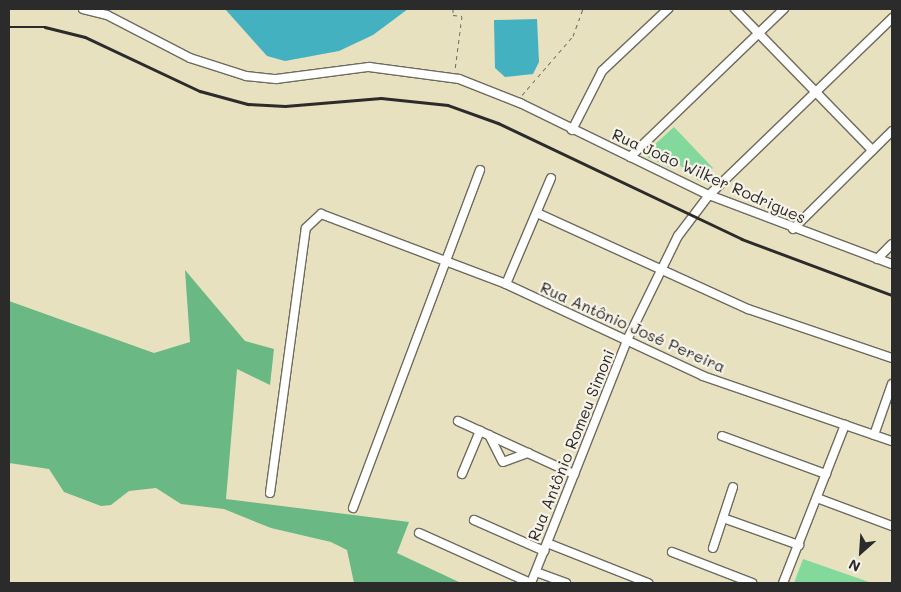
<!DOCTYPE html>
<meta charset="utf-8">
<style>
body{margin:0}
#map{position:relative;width:901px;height:592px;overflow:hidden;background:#e8e1bf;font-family:Mali,sans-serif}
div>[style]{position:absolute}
.green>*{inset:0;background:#83d89c}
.forest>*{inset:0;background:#6ab884}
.water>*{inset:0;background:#43b1c0}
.path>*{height:1px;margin-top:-0.5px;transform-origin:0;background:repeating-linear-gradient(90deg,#6d6b5f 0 4px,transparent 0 8px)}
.roads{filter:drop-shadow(1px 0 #6d6b5f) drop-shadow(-1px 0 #6d6b5f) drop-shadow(0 1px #6d6b5f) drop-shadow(0 -1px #6d6b5f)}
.street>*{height:8px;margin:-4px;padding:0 4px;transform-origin:4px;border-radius:4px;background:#fff}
.rail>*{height:2.5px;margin:-1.25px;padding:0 1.25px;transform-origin:1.25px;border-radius:1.25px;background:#2b2b2b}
span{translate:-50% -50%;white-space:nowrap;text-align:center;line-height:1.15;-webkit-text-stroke:4.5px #f7f3e8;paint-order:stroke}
.street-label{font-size:16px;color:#2b2b2b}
.frame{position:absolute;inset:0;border:10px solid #2b2b2b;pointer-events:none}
.north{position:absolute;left:836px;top:527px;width:50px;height:50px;-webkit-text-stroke:4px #f7f3e8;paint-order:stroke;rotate:206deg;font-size:14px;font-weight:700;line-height:20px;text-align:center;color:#2b2b2b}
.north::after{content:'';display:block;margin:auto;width:18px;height:22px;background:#2b2b2b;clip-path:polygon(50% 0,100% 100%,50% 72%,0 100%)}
</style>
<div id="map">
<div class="green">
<div style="clip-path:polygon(674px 127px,713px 168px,699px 181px,677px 163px,673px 169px,643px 155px)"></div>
<div style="clip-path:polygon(803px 559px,872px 583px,794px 583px)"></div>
</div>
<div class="forest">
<div style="clip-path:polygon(185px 270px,245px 341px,274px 349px,270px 385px,237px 369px,226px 499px,409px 522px,397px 553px,461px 583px,354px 583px,347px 550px,331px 542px,271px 528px,224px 509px,181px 504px,156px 488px,129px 491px,111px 505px,101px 506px,64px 492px,49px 469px,9px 463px,9px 301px,154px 353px,190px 342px)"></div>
</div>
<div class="water">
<div style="clip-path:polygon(225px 9px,408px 9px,373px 35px,339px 51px,285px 61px,267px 56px)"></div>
<div style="clip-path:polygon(537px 19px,539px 62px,533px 74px,505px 77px,495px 68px,494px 20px)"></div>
</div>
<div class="path">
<div style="left:453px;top:9px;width:6px;rotate:90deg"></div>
<div style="left:453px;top:15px;width:9px;rotate:6deg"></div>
<div style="left:462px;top:16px;width:54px;rotate:97.4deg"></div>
<div style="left:522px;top:95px;width:78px;rotate:-49.2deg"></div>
<div style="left:573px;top:36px;width:29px;rotate:-70deg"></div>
</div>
<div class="roads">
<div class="street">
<div style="left:83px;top:9px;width:25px;rotate:14deg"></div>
<div style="left:107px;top:15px;width:93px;rotate:27.4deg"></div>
<div style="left:190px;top:58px;width:59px;rotate:17.8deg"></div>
<div style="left:246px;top:76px;width:30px;rotate:6deg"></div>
<div style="left:276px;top:79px;width:94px;rotate:-7.4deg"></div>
<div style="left:369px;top:67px;width:91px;rotate:7.6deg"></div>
<div style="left:459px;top:79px;width:66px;rotate:21.5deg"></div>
<div style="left:520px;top:103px;width:210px;rotate:26deg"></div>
<div style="left:709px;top:195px;width:196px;rotate:20.7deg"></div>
<div style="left:735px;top:9px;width:197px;rotate:45.8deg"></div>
<div style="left:572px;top:130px;width:66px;rotate:-63deg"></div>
<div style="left:602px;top:71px;width:91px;rotate:-43.2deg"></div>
<div style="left:630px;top:157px;width:214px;rotate:-43.9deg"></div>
<div style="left:537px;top:213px;width:232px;rotate:24.5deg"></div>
<div style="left:748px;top:309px;width:152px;rotate:18.8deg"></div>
<div style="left:793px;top:229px;width:139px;rotate:-44.7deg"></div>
<div style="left:877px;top:259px;width:21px;rotate:-45deg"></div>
<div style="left:506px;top:284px;width:115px;rotate:-67deg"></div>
<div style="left:458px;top:421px;width:128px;rotate:24.6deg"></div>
<div style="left:489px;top:435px;width:30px;rotate:63deg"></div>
<div style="left:503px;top:462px;width:27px;rotate:-20deg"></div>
<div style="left:874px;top:435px;width:54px;rotate:-70.6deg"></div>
<div style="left:722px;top:436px;width:111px;rotate:20.1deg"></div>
<div style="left:462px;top:474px;width:47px;rotate:-67.3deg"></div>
<div style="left:270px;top:493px;width:267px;rotate:-82.3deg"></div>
<div style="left:306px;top:228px;width:21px;rotate:-43deg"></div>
<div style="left:321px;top:214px;width:198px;rotate:20.7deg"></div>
<div style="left:506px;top:284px;width:217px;rotate:25deg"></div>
<div style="left:703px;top:376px;width:200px;rotate:19deg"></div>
<div style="left:817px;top:498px;width:80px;rotate:20.5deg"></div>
<div style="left:353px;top:508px;width:361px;rotate:-69.4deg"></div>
<div style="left:723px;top:518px;width:81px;rotate:19.6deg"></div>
<div style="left:474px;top:520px;width:77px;rotate:23.9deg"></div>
<div style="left:419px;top:533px;width:122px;rotate:24.2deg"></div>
<div style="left:547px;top:543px;width:109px;rotate:21.6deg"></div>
<div style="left:713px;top:548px;width:64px;rotate:-71.8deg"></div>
<div style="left:672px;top:552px;width:86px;rotate:21.2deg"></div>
<div style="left:536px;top:572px;width:32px;rotate:20deg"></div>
<div style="left:531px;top:583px;width:261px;rotate:-68.4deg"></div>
<div style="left:627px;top:340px;width:116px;rotate:-63.9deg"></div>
<div style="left:678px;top:236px;width:51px;rotate:-52.9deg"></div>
<div style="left:709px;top:195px;width:255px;rotate:-44deg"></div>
<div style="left:783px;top:583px;width:170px;rotate:-68.6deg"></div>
</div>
</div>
<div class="rail">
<div style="left:9px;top:27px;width:36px"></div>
<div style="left:45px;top:27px;width:41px;rotate:14deg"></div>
<div style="left:85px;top:37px;width:127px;rotate:25.2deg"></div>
<div style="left:200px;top:91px;width:50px;rotate:15.2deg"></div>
<div style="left:248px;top:104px;width:37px;rotate:3deg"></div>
<div style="left:285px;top:106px;width:96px;rotate:-4.8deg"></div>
<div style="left:381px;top:98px;width:67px;rotate:6deg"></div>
<div style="left:448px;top:105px;width:53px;rotate:19.8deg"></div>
<div style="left:498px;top:123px;width:270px;rotate:25.4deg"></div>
<div style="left:742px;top:239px;width:160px;rotate:20.5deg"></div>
</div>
<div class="street-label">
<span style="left:709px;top:176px;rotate:24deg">Rua João Wilker Rodrigues</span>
<span style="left:633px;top:327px;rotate:24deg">Rua Antônio José Pereira</span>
<span style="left:571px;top:445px;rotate:-68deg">Rua Antônio Romeu Simoni</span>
</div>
<div class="frame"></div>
<div class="north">N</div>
</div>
